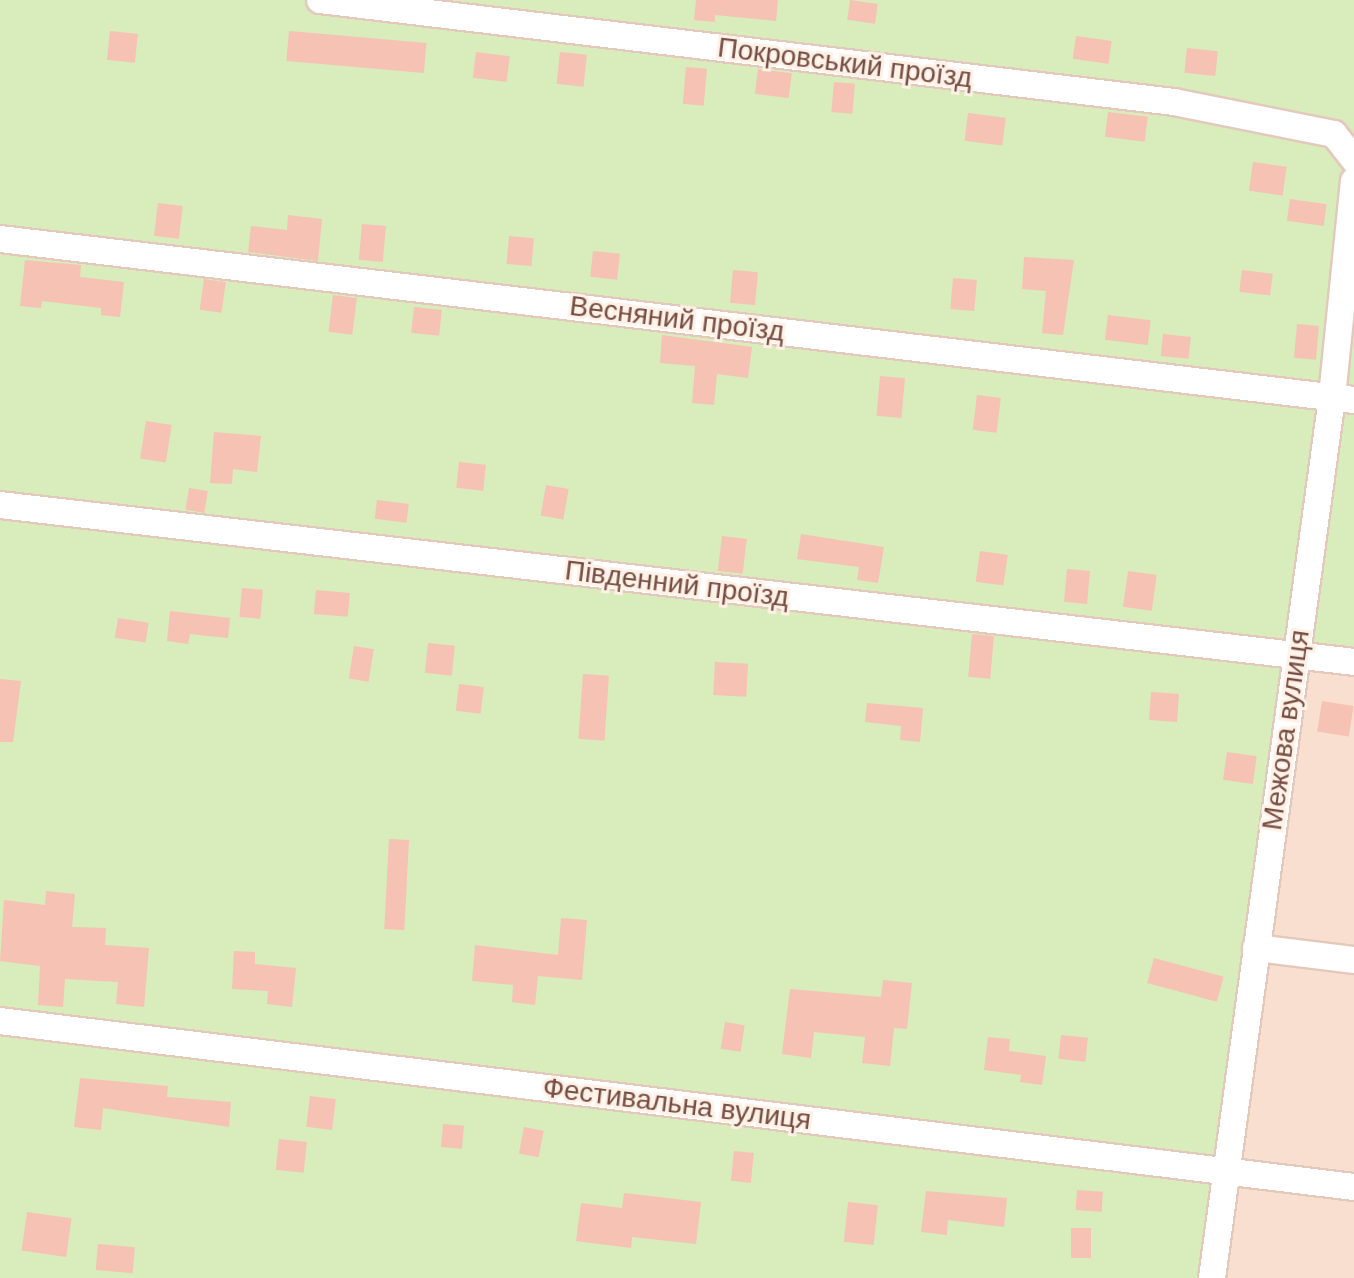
<!DOCTYPE html>
<meta charset="utf-8">
<style>
body{margin:0}
#map{position:relative;width:1354px;height:1278px;overflow:hidden;background:#feecde;font-family:Arial,sans-serif}
div>[style]{position:absolute}
.residential>*{inset:0;background:#f8dfcf}
.green>*{inset:0;background:#d8ecbc}
.building>*{inset:0;background:#f6c2b3;transform-origin:0 0}
.roads{filter:drop-shadow(2px 0 #e4c8bc) drop-shadow(-2px 0 #e4c8bc) drop-shadow(0 2px #e4c8bc) drop-shadow(0 -2px #e4c8bc)}
.street>*{height:26px;margin:-13px;padding:0 13px;transform-origin:13px;border-radius:13px;background:#fff}
span{translate:-50% -50%;white-space:nowrap;text-align:center;line-height:1.15;-webkit-text-stroke:6px #fff1e6;paint-order:stroke}
.street-label{font-size:28px;color:#754d44}
</style>
<div id="map">
<div class="residential">
<div style="clip-path:polygon(1297px 655px,1354px 662px,1354px 1278px,1212px 1278px)"></div>
</div>
<div class="green">
<div style="clip-path:polygon(0 0,1354px 0,1354px 662px,1298px 655px,1212px 1278px,0 1278px)"></div>
</div>
<div class="building">
<div style="clip-path:polygon(696px 0,778px 0,776px 21px,715px 15px,715px 22px,694px 20px)"></div>
<div style="left:850px;top:0;width:28px;height:20px;rotate:8deg"></div>
<div style="left:110px;top:31px;width:28px;height:29px;rotate:6deg"></div>
<div style="left:289px;top:31px;width:138px;height:30px;rotate:5deg"></div>
<div style="left:1076px;top:36px;width:36px;height:23px;rotate:8deg"></div>
<div style="left:1187px;top:48px;width:31px;height:25px;rotate:6deg"></div>
<div style="left:476px;top:52px;width:34px;height:26px;rotate:7deg"></div>
<div style="left:560px;top:52px;width:27px;height:32px;rotate:6deg"></div>
<div style="left:686px;top:67px;width:21px;height:37px;rotate:5deg"></div>
<div style="left:758px;top:69px;width:34px;height:25px;rotate:7deg"></div>
<div style="left:834px;top:82px;width:21px;height:30px;rotate:5deg"></div>
<div style="left:1108px;top:112px;width:40px;height:25px;rotate:7deg"></div>
<div style="left:968px;top:113px;width:38px;height:28px;rotate:7deg"></div>
<div style="left:1253px;top:162px;width:34px;height:29px;rotate:8deg"></div>
<div style="left:1290px;top:199px;width:37px;height:22px;rotate:8deg"></div>
<div style="left:158px;top:203px;width:25px;height:33px;rotate:7deg"></div>
<div style="clip-path:polygon(288px 215px,322px 219px,318px 261px,248px 252px,251px 226px,287px 230px)"></div>
<div style="left:362px;top:224px;width:24px;height:36px;rotate:5deg"></div>
<div style="left:509px;top:236px;width:25px;height:28px;rotate:5deg"></div>
<div style="left:593px;top:251px;width:27px;height:26px;rotate:6deg"></div>
<div style="clip-path:polygon(1024px 257px,1074px 260px,1063px 335px,1042px 333px,1046px 291px,1022px 289px)"></div>
<div style="clip-path:polygon(25px 260px,81px 265px,80px 277px,124px 282px,120px 317px,101px 315px,101px 308px,42px 301px,41px 308px,20px 306px)"></div>
<div style="left:733px;top:270px;width:25px;height:33px;rotate:5deg"></div>
<div style="left:1242px;top:270px;width:31px;height:22px;rotate:7deg"></div>
<div style="left:953px;top:278px;width:24px;height:31px;rotate:5deg"></div>
<div style="left:204px;top:279px;width:22px;height:31px;rotate:8deg"></div>
<div style="left:333px;top:295px;width:24px;height:37px;rotate:7deg"></div>
<div style="left:414px;top:307px;width:28px;height:26px;rotate:6deg"></div>
<div style="left:1108px;top:315px;width:43px;height:25px;rotate:7deg"></div>
<div style="left:1297px;top:324px;width:22px;height:34px;rotate:5deg"></div>
<div style="left:1163px;top:334px;width:28px;height:22px;rotate:6deg"></div>
<div style="clip-path:polygon(662px 335px,752px 347px,748px 378px,717px 374px,714px 405px,692px 403px,695px 366px,660px 363px)"></div>
<div style="left:880px;top:376px;width:25px;height:40px;rotate:5deg"></div>
<div style="left:977px;top:395px;width:24px;height:35px;rotate:7deg"></div>
<div style="left:146px;top:421px;width:26px;height:38px;rotate:9deg"></div>
<div style="clip-path:polygon(214px 432px,261px 436px,257px 472px,233px 469px,232px 484px,210px 483px)"></div>
<div style="left:459px;top:462px;width:27px;height:26px;rotate:6deg"></div>
<div style="left:546px;top:485px;width:23px;height:31px;rotate:10deg"></div>
<div style="left:189px;top:488px;width:19px;height:22px;rotate:9deg"></div>
<div style="left:377px;top:500px;width:32px;height:19px;rotate:7deg"></div>
<div style="clip-path:polygon(801px 534px,884px 547px,878px 583px,857px 580px,859px 567px,797px 559px)"></div>
<div style="left:722px;top:536px;width:25px;height:35px;rotate:7deg"></div>
<div style="left:980px;top:551px;width:28px;height:31px;rotate:8deg"></div>
<div style="left:1067px;top:569px;width:23px;height:33px;rotate:5deg"></div>
<div style="left:1128px;top:571px;width:29px;height:36px;rotate:8deg"></div>
<div style="left:242px;top:588px;width:21px;height:29px;rotate:5deg"></div>
<div style="left:316px;top:590px;width:34px;height:24px;rotate:5deg"></div>
<div style="clip-path:polygon(170px 611px,230px 618px,228px 638px,190px 634px,188px 644px,167px 641px)"></div>
<div style="left:118px;top:618px;width:31px;height:20px;rotate:9deg"></div>
<div style="left:972px;top:634px;width:22px;height:43px;rotate:5deg"></div>
<div style="left:428px;top:643px;width:27px;height:30px;rotate:6deg"></div>
<div style="left:354px;top:646px;width:20px;height:33px;rotate:9deg"></div>
<div style="left:715px;top:662px;width:33px;height:33px;rotate:3deg"></div>
<div style="left:583px;top:674px;width:26px;height:65px;rotate:4deg"></div>
<div style="clip-path:polygon(0 679px,21px 681px,13px 742px,0 742px)"></div>
<div style="left:459px;top:684px;width:25px;height:27px;rotate:7deg"></div>
<div style="left:1151px;top:692px;width:28px;height:28px;rotate:4deg"></div>
<div style="left:1322px;top:701px;width:32px;height:31px;rotate:9deg"></div>
<div style="clip-path:polygon(867px 703px,923px 708px,920px 742px,900px 740px,901px 726px,865px 722px)"></div>
<div style="left:1227px;top:752px;width:30px;height:28px;rotate:8deg"></div>
<div style="left:389px;top:839px;width:20px;height:90px;rotate:3deg"></div>
<div style="clip-path:polygon(46px 891px,75px 894px,72px 927px,106px 928px,105px 945px,149px 948px,144px 1007px,116px 1004px,118px 982px,65px 979px,63px 1007px,38px 1005px,40px 966px,0 961px,4px 900px,45px 905px)"></div>
<div style="clip-path:polygon(561px 918px,587px 920px,582px 980px,538px 976px,535px 1005px,512px 1002px,513px 985px,472px 981px,475px 945px,558px 955px)"></div>
<div style="clip-path:polygon(234px 951px,255px 952px,255px 964px,296px 968px,292px 1007px,267px 1004px,268px 991px,232px 989px)"></div>
<div style="left:1154px;top:958px;width:72px;height:26px;rotate:15deg"></div>
<div style="clip-path:polygon(883px 980px,912px 983px,907px 1029px,894px 1028px,890px 1066px,862px 1063px,865px 1037px,814px 1032px,811px 1058px,782px 1054px,790px 989px,881px 997px)"></div>
<div style="left:725px;top:1022px;width:20px;height:27px;rotate:9deg"></div>
<div style="left:1061px;top:1035px;width:27px;height:24px;rotate:6deg"></div>
<div style="clip-path:polygon(988px 1037px,1010px 1039px,1009px 1051px,1046px 1056px,1042px 1085px,1020px 1082px,1021px 1075px,984px 1070px)"></div>
<div style="clip-path:polygon(80px 1078px,168px 1086px,167px 1097px,231px 1102px,229px 1127px,103px 1108px,101px 1130px,74px 1127px)"></div>
<div style="left:310px;top:1096px;width:26px;height:31px;rotate:7deg"></div>
<div style="left:443px;top:1124px;width:21px;height:23px;rotate:5deg"></div>
<div style="left:524px;top:1127px;width:20px;height:27px;rotate:11deg"></div>
<div style="left:279px;top:1139px;width:28px;height:31px;rotate:6deg"></div>
<div style="left:734px;top:1151px;width:20px;height:30px;rotate:6deg"></div>
<div style="left:1077px;top:1190px;width:26px;height:20px;rotate:4deg"></div>
<div style="clip-path:polygon(926px 1191px,1007px 1198px,1004px 1227px,948px 1220px,947px 1235px,921px 1232px)"></div>
<div style="clip-path:polygon(624px 1193px,701px 1202px,696px 1244px,632px 1237px,631px 1248px,576px 1241px,581px 1203px,622px 1208px)"></div>
<div style="left:848px;top:1202px;width:30px;height:40px;rotate:6deg"></div>
<div style="left:27px;top:1212px;width:45px;height:39px;rotate:8deg"></div>
<div style="left:1071px;top:1228px;width:20px;height:30px"></div>
<div style="left:98px;top:1244px;width:37px;height:26px;rotate:5deg"></div>
</div>
<div class="roads">
<div class="street">
<div style="left:320px;top:0;width:860px;rotate:6.81deg"></div>
<div style="left:1174px;top:102px;width:163px;rotate:11.3deg"></div>
<div style="left:1334px;top:134px;width:33px;rotate:52deg"></div>
<div style="left:0;top:239px;width:1364px;rotate:6.78deg"></div>
<div style="left:0;top:505px;width:1363px;rotate:6.61deg"></div>
<div style="left:1256px;top:948px;width:99px;rotate:7deg"></div>
<div style="left:0;top:1021px;width:1364px;rotate:6.99deg"></div>
<div style="left:1212px;top:1278px;width:889px;rotate:-82.24deg"></div>
<div style="left:1332px;top:397px;width:217px;rotate:-84.2deg"></div>
</div>
</div>
<div class="street-label">
<span style="left:845px;top:63px;rotate:7deg">Покровський проїзд</span>
<span style="left:677px;top:319px;rotate:7deg">Весняний проїзд</span>
<span style="left:677px;top:584px;rotate:7deg">Південний проїзд</span>
<span style="left:1286px;top:730px;rotate:-82deg">Межова вулиця</span>
<span style="left:677px;top:1104px;rotate:7deg">Фестивальна вулиця</span>
</div>
</div>
